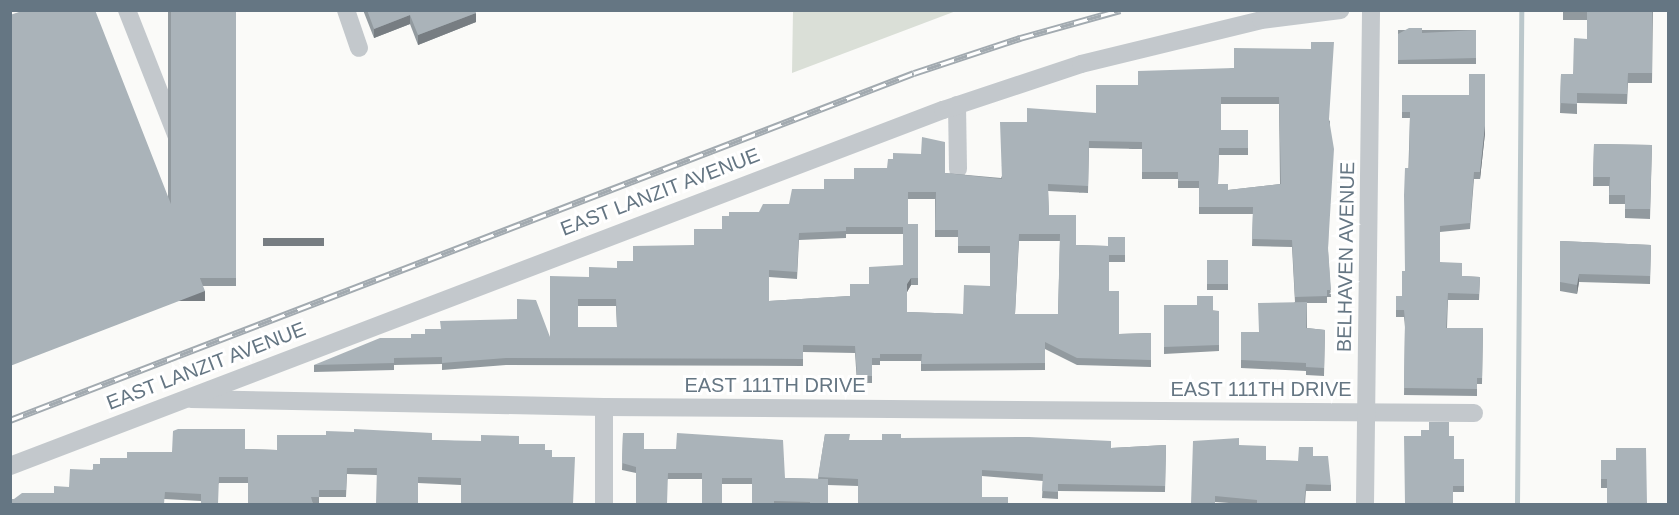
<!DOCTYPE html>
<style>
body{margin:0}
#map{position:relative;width:1679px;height:515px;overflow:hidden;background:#fafaf8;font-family:Helvetica,sans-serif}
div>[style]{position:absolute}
.green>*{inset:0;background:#dadfd7}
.stream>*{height:5px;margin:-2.5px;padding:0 2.5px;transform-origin:2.5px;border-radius:2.5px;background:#bbc7cb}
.minor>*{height:18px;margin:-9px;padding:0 9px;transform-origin:9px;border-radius:9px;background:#c3c8cc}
.rail>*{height:7px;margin-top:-3.5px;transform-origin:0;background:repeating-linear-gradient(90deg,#fff 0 14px,#a2aab0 0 28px);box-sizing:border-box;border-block:2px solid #a2aab0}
.wall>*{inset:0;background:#929a9f;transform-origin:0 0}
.shaded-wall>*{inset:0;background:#777d82;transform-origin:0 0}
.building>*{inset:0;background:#aab3b9;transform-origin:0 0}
span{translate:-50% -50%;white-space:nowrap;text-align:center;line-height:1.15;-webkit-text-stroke:6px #fff;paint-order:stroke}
.street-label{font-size:20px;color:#657683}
.frame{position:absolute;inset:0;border:12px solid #657683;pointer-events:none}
</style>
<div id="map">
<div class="green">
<div style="clip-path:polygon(793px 11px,793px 10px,956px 11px,792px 73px)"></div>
</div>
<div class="stream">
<div style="left:1517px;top:504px;width:494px;rotate:-89.5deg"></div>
</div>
<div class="minor">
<div style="left:127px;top:10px;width:183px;rotate:68.5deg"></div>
<div style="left:346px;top:10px;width:40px;rotate:71.1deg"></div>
<div style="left:957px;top:105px;width:64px;rotate:89.1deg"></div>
<div style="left:191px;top:399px;width:413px;rotate:1.1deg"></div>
<div style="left:604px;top:407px;width:870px;rotate:0.4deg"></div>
<div style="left:10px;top:466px;width:999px;rotate:-20.89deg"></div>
<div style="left:943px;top:110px;width:145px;rotate:-18.4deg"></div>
<div style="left:1081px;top:64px;width:185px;rotate:-13.7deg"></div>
<div style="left:1261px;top:20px;width:80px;rotate:-7.2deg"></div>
<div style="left:604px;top:504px;width:97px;rotate:-90deg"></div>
<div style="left:1365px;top:504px;width:494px;rotate:-89.3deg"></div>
</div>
<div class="rail">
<div style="left:10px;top:420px;width:968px;rotate:-21deg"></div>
<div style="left:914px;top:73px;width:112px;rotate:-18.3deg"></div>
<div style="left:1020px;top:38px;width:104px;rotate:-15.6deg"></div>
</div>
<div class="wall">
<div style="left:168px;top:10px;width:68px;height:276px"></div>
<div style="clip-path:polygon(363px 10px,475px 10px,476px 22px,418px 45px,410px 24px,374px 38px)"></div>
<div style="clip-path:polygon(1563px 10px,1653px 10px,1652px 83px,1628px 83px,1627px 104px,1577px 103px,1577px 114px,1560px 113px,1561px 74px,1573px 74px,1587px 39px,1587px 20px,1563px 20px)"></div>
<div style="left:1476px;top:30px;width:34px;height:78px;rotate:90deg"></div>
<div style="clip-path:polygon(evenodd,1234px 68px,1330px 121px,1328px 251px,1331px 297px,1327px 297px,1327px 303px,1307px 303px,1307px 328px,1325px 330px,1324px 376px,1306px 375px,1306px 371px,1241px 368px,1241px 332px,1259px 332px,1295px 302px,1292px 247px,1252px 246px,1253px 214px,1199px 214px,1199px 188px,1178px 188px,1178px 179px,1142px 179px,1142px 149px,1089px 148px,1088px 193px,1048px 191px,1049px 215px,1076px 245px,1108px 246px,1125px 237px,1125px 262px,1109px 262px,1109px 291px,1119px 334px,1151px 333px,1151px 367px,1077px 365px,1045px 349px,1045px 370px,921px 371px,921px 361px,880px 361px,880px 365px,872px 365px,872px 383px,857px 383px,855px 353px,803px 352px,803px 366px,506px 365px,442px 370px,442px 364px,394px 365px,394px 370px,314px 372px,314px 365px,550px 337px,589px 277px,617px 268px,633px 261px,694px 245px,722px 229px,729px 216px,759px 212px,789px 204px,824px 189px,854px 179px,945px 173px,1001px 178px,1027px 122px,1096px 113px,1138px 85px,1234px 68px,1221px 104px,1279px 104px,1280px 184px,1228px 190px,1218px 184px,1219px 155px,1248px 155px,1248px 130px,1221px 130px,1221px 104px,1234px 68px,908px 199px,935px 199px,935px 237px,958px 237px,958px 253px,990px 253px,990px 286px,963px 314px,907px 312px,907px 292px,911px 285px,918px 285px,918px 224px,908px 224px,908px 199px,1234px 68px,846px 234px,903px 234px,903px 265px,869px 284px,850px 296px,769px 301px,769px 277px,797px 279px,799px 240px,846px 238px,846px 234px,1234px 68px,1019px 241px,1060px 241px,1058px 314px,1015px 314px,1019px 241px,1234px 68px,578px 306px,616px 306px,617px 327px,578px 327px,578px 306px)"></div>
<div style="clip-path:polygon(1402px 95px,1485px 133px,1480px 179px,1474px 179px,1470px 229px,1440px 232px,1440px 262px,1462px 276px,1480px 277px,1479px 300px,1448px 300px,1447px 328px,1483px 328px,1482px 384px,1477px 384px,1477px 396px,1404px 395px,1405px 327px,1404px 317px,1396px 317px,1396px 296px,1402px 296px,1405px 271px,1410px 118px,1402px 118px)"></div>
<div style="clip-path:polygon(1594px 144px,1652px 145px,1650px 219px,1625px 218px,1625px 204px,1609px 204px,1609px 186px,1593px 186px)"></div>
<div style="clip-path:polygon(1560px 241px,1651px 245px,1650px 284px,1579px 282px,1577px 294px,1560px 291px)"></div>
<div style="left:1207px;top:260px;width:21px;height:30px"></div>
<div style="clip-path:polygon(1164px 305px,1219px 311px,1219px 351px,1164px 354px)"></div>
<div style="clip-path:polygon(1429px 430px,1449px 436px,1454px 459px,1464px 459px,1464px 492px,1453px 492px,1421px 436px)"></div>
<div style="clip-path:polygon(623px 433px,644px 449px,785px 478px,818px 479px,825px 434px,849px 440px,882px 440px,901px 438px,1111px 448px,1166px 445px,1165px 492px,1058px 491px,1058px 499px,1042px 498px,1043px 481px,982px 476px,982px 497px,1008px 504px,858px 486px,828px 485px,828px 504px,752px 504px,752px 484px,722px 484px,702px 479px,668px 479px,636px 503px,636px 473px,622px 470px)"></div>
<div style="clip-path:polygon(432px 440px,519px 444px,545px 450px,552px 457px,573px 504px,461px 504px,461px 485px,418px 483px,376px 475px,347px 474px,346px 497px,319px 497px,319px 503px,313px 503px,248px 483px,219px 483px,201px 501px,54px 493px,69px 487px,100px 464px,127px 458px,172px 452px,245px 449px,277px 450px)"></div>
<div style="clip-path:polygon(1239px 445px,1266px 460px,1298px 461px,1313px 456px,1331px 485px,1331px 491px,1306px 491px,1305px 504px,1243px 504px,1215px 502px,1191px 504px)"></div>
<div style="clip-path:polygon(1601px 460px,1647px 504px,1607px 488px,1601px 488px)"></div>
</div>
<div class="shaded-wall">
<div style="clip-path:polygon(476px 13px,476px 22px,418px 45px,418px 35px)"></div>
<div style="clip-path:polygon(410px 15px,410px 24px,374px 38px,374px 29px)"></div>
<div style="clip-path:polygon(1485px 74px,1485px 133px,1480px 179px,1480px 172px)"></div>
<div style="left:324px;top:238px;width:8px;height:61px;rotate:90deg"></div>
<div style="clip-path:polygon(1579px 274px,1579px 282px,1577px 294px,1577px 285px)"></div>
<div style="clip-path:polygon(911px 278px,911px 285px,907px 292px,907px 284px)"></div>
<div style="left:205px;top:291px;width:10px;height:209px;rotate:90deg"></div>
</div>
<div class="building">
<div style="clip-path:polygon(18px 10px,95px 10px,205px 291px,10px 366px,10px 15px,19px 12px)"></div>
<div style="left:171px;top:10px;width:65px;height:268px"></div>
<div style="clip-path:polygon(367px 10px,475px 10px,476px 13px,418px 35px,410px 15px,374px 29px)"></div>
<div style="clip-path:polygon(1587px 10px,1652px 10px,1652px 73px,1628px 73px,1627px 94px,1577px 93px,1577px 104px,1560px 103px,1561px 74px,1573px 74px,1574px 38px,1587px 39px)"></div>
<div style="clip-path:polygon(1409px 28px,1422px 28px,1422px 33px,1476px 30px,1476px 58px,1398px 60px,1398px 34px)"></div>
<div style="clip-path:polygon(evenodd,1311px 42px,1334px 42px,1329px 119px,1334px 149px,1328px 248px,1331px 290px,1327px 290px,1327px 296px,1295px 297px,1292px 240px,1252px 239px,1253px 207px,1199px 207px,1199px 181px,1178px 181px,1178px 172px,1142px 172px,1142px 142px,1089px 141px,1088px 186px,1048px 184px,1049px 215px,1076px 215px,1076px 245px,1108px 246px,1108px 237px,1125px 237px,1125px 255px,1109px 255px,1109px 291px,1119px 291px,1119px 334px,1151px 333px,1151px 360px,1077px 358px,1045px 342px,1045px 363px,921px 364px,922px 354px,880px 354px,880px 358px,872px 358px,872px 376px,857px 376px,855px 346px,803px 345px,803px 359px,506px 358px,442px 363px,442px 357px,394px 358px,394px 363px,314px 365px,380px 338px,411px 338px,411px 334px,425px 334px,425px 329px,441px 329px,440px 321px,517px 319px,517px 299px,536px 300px,550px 337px,550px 276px,589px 277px,589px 267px,617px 268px,617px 261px,633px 261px,633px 246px,694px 245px,694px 229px,722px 229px,722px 216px,729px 216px,729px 212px,759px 212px,763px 204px,789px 204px,792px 189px,824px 189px,824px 179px,854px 179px,854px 168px,887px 168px,888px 159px,893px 159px,893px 153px,921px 154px,922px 137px,945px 142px,945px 173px,1002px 179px,1000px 122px,1027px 122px,1027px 108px,1096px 113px,1096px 85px,1138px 85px,1138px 71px,1234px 68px,1234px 48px,1311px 49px,1311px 42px,1221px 97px,1279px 97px,1281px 184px,1228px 190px,1228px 184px,1218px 184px,1219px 148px,1248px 148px,1248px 130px,1221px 130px,1221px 97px,1311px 42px,908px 192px,936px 192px,935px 230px,958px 230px,958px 246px,990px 246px,990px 286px,964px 285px,963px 314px,907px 312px,907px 284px,911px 278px,918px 278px,918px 224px,908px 224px,908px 192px,1311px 42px,846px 227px,903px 227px,903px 265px,869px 267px,869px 284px,850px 284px,850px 296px,769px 301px,769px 270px,797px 272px,799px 233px,846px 231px,846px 227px,1311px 42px,1019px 234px,1060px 234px,1058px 314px,1015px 314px,1019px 234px,1311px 42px,578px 299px,616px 299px,617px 327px,578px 327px,578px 299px)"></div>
<div style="clip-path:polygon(1469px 74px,1485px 74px,1485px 126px,1480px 172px,1474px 172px,1470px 223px,1440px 226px,1440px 262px,1462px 263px,1462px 276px,1480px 277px,1479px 294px,1448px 293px,1446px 328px,1483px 328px,1482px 378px,1477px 378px,1477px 389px,1404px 388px,1405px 321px,1404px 310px,1396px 310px,1396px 296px,1402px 296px,1402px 271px,1405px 271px,1404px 195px,1405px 168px,1409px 168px,1410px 112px,1402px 112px,1402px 95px,1469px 95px)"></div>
<div style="clip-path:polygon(1594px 144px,1652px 145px,1650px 209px,1625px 209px,1625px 195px,1609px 195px,1610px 177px,1593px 177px)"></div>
<div style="clip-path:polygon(1560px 241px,1651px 245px,1650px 276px,1579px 274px,1577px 285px,1560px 282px)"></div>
<div style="left:1207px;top:260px;width:21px;height:24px"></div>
<div style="clip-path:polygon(1197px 296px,1213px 296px,1213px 311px,1219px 311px,1219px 345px,1164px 347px,1164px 305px,1197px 305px)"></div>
<div style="clip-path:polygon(1307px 302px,1306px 328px,1325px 330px,1324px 368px,1306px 367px,1306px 363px,1241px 360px,1241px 332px,1259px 332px,1258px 303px)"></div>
<div style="clip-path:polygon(1429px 422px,1449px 422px,1449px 436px,1454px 436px,1454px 459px,1464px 459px,1464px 486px,1453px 486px,1453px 504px,1405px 504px,1404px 436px,1421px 436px,1421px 430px,1429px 430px)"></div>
<div style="clip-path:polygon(178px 429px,245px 429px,245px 449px,277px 450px,277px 435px,326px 435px,326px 431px,354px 432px,354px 429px,432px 433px,432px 440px,481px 441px,481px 435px,519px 436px,519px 444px,545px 444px,545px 450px,552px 450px,552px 457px,575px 457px,573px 504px,476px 503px,476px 504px,461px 504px,461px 478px,418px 477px,418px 504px,376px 504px,377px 468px,347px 468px,346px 490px,319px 490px,319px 497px,311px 497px,313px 504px,248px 504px,248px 477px,219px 477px,218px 504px,201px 504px,201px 494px,165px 492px,164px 504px,10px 504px,10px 499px,14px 499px,22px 493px,54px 493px,54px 486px,69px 487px,70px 469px,93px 470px,93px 464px,100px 464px,100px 458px,127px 458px,127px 452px,172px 452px,173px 431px)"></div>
<div style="clip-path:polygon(623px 433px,644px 433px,644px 449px,676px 449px,677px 433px,783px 440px,785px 478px,828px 479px,828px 504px,810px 504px,810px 502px,774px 501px,774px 504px,752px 504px,752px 478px,722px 478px,722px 504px,702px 504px,702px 473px,668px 473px,667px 504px,628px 504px,628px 503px,636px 503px,636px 467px,622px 463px)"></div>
<div style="clip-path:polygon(825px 434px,850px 434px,849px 440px,882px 440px,882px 434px,901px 434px,901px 438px,1029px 437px,1111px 441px,1111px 448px,1166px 445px,1165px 486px,1058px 484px,1058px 492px,1042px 491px,1043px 474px,982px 470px,982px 497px,1008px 497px,1008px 504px,858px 504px,858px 479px,818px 477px)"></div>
<div style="clip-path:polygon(1239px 438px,1239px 445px,1266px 446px,1266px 460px,1298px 461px,1299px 447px,1313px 447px,1313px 456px,1328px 456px,1331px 485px,1306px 484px,1304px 504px,1257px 504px,1257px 500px,1215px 496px,1215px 504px,1191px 504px,1193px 441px)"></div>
<div style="clip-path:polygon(1616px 448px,1646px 448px,1647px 504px,1607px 504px,1607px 479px,1601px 479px,1601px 460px,1616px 460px)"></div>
</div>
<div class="street-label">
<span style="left:660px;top:192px;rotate:-21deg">EAST LANZIT AVENUE</span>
<span style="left:1346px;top:257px;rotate:-89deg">BELHAVEN AVENUE</span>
<span style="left:206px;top:366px;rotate:-21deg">EAST LANZIT AVENUE</span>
<span style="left:775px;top:385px">EAST 111TH DRIVE</span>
<span style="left:1261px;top:389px">EAST 111TH DRIVE</span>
</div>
<div class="frame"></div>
</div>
